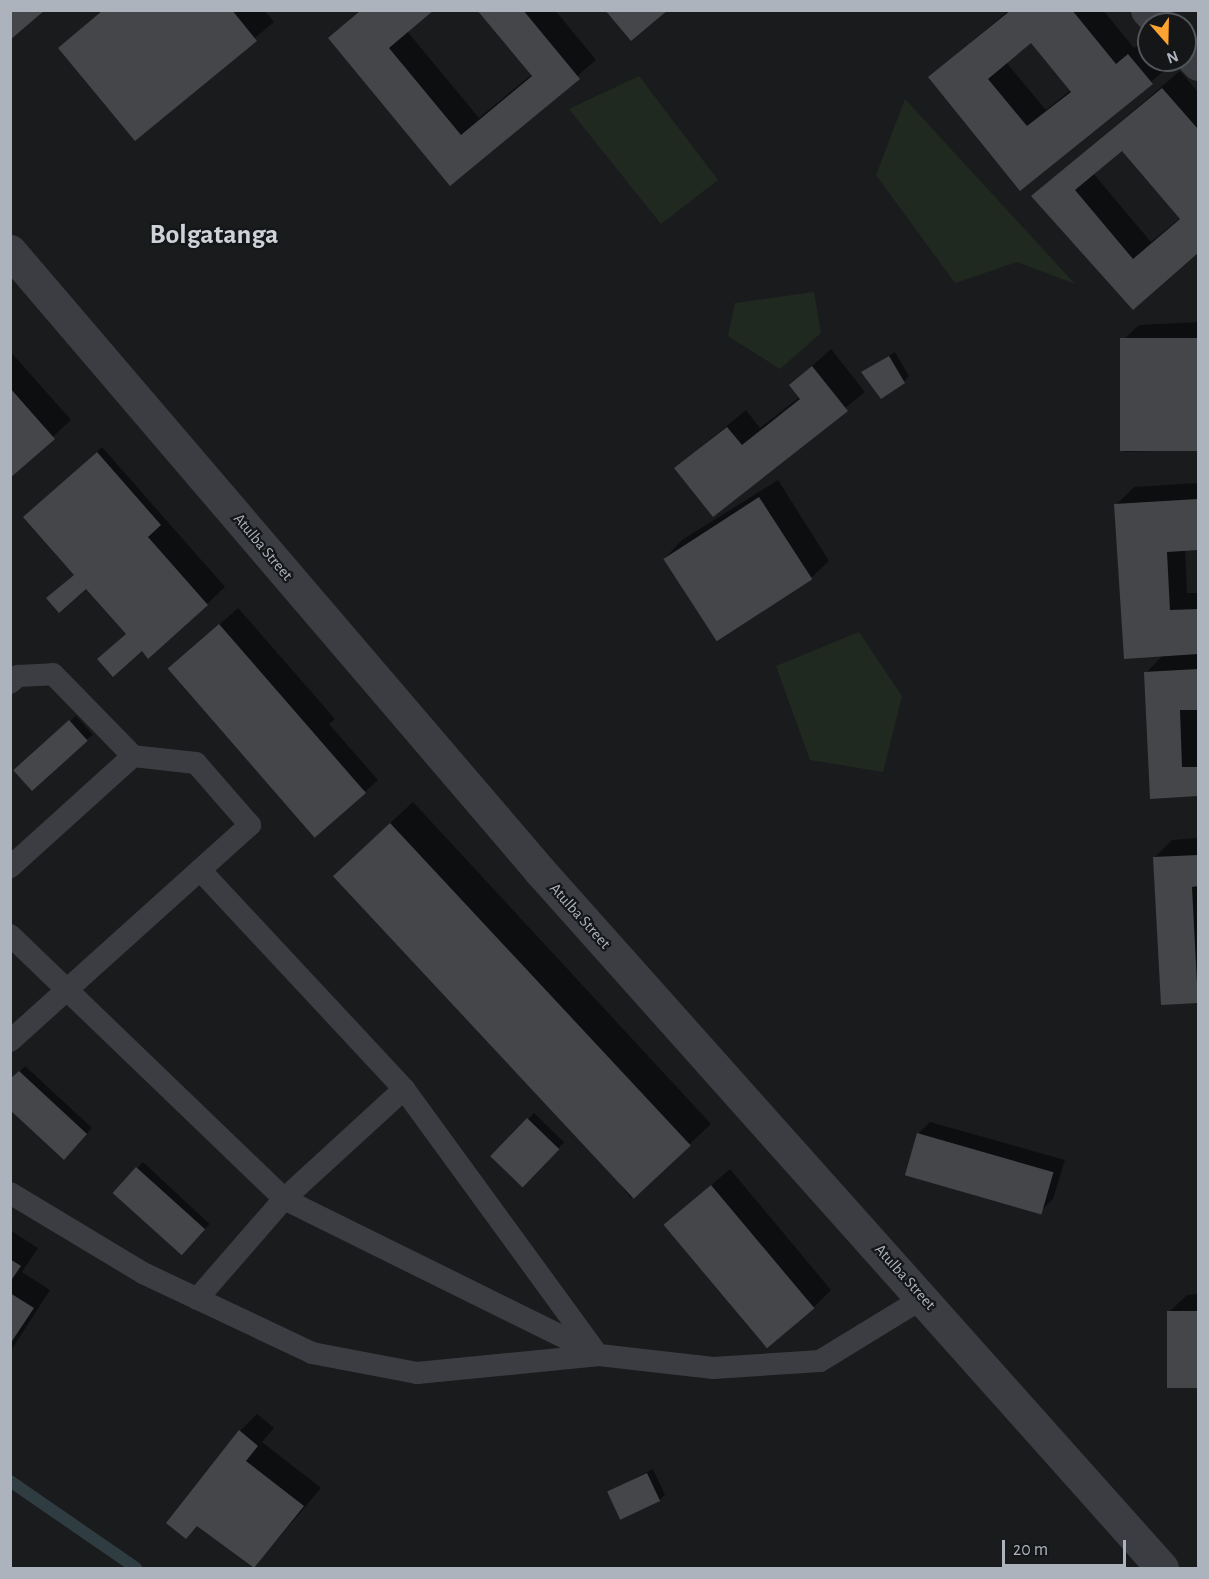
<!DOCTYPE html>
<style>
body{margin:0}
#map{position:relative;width:1209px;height:1579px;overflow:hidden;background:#1a1b1d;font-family:"Alegreya Sans",sans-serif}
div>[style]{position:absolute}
.green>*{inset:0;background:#202920}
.shadow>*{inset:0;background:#0007;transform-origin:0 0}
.stream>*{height:12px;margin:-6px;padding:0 6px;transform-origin:6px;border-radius:6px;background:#2f3c42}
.building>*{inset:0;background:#44464a;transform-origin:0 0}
.service>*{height:22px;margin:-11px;padding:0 11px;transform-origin:11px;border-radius:11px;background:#3b3d42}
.minor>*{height:33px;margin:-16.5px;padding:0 16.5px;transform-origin:16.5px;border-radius:16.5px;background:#3b3d42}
.tertiary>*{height:33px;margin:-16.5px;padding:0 16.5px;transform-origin:16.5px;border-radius:16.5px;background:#3b3d42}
span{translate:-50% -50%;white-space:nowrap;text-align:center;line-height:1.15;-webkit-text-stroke:4.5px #151618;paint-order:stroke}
.street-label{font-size:16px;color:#acb3bd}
.town-label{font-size:28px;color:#ced2d9;font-weight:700}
.frame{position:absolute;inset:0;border:12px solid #acb3bd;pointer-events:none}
.north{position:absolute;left:1137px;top:12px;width:60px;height:60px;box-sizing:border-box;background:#151618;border:2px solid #51555a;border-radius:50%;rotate:160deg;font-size:16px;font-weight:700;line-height:24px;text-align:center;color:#acb3bd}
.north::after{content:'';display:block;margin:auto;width:21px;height:27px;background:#fea331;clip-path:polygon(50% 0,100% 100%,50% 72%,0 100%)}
.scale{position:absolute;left:1002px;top:1540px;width:124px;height:27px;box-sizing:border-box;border:3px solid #acb3bd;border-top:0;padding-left:8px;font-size:18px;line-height:21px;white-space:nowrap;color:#acb3bd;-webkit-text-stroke:4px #151618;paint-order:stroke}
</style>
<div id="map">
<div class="green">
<div style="clip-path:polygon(639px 76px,718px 180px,661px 224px,569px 109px)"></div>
<div style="clip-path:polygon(905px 99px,1075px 284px,1017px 262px,955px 283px,876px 175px)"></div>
<div style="clip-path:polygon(814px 292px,821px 333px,780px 369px,728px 336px,735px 303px)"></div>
<div style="clip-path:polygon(859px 632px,902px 696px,883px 772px,810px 760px,776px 666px)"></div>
</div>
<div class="shadow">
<div style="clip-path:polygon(102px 10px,264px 10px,274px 22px,135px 139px,60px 48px)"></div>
<div style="clip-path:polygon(360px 10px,432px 10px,407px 31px,479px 118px,532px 74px,479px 10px,555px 10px,596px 60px,450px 184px,330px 38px)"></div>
<div style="clip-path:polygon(evenodd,1009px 10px,1103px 10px,1134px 48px,1147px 38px,1149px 60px,1165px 60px,1170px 66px,1020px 189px,930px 77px,1009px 10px,1031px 41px,1071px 90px,1046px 110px,1006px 62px,1031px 41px)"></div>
<div style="clip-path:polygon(evenodd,1180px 71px,1198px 92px,1198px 251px,1133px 308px,1033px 196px,1180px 71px,1122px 148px,1180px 218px,1151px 242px,1093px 173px,1122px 148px)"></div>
<div style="clip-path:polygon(1198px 322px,1198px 449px,1125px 452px,1121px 342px,1139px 325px)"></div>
<div style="clip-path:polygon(831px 349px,865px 392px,713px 515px,676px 468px,746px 410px,760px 428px,801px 396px,791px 385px)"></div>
<div style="clip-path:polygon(10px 351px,71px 420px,10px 476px)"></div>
<div style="clip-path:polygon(895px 352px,909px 376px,904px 382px,863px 372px)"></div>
<div style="clip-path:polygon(102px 447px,225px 587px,207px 604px,128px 634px,25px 517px)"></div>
<div style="clip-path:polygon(778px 480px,829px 561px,811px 578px,665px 558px,682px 540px)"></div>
<div style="clip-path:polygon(1198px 483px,1198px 549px,1185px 549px,1187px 593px,1198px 593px,1198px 795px,1151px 797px,1146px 673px,1163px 655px,1116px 505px,1134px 487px)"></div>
<div style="clip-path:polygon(238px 608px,335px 719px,329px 724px,378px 780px,366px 791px,170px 669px)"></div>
<div style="left:76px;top:716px;width:25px;height:73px;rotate:48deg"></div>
<div style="clip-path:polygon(413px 802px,711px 1124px,631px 1198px,357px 854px)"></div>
<div style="clip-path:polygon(1198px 838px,1198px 1001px,1162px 1003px,1155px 857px,1172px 840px)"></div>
<div style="clip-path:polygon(25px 1066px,92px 1128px,64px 1157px,10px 1082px)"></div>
<div style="left:534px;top:1113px;width:42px;height:60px;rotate:44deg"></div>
<div style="clip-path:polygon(930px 1122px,1065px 1160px,1053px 1199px,1041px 1211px,918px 1134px)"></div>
<div style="left:143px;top:1162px;width:91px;height:42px;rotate:43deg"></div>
<div style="clip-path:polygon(730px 1169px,831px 1290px,814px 1307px,665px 1225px)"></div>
<div style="clip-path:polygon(10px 1230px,38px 1248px,22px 1272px,50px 1290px,10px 1352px)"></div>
<div style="clip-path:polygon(1198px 1294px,1198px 1386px,1172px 1387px,1169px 1312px,1187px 1295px)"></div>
<div style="clip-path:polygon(257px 1414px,274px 1428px,262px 1442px,321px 1488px,253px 1568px,198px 1525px,240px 1431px)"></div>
<div style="clip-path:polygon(653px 1469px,665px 1495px,659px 1500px,608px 1492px)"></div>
</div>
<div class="stream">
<div style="left:10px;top:1481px;width:153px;rotate:34.6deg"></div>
</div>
<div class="building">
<div style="clip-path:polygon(10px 10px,45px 10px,10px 40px)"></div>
<div style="clip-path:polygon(103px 10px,232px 10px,257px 41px,135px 141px,58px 48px)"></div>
<div style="clip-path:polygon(361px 10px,434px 10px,389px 48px,461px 135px,532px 76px,477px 10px,523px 10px,580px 79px,450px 186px,328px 38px)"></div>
<div style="clip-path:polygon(605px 10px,668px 10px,631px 41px)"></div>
<div style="clip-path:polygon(evenodd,1011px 10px,1072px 10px,1116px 64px,1128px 54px,1153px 84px,1020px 191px,928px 77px,1011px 10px,1031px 43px,1071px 92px,1027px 126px,988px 79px,1031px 43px)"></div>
<div style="clip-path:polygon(evenodd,1162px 88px,1198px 129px,1198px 253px,1133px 310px,1031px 196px,1162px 88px,1122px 151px,1180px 219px,1133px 259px,1075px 190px,1122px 151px)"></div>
<div style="left:1198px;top:338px;width:113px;height:78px;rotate:90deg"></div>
<div style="clip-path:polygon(889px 356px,905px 383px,881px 399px,861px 372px)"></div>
<div style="clip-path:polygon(812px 366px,848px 411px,713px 517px,674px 468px,727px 427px,742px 445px,800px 399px,789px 385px)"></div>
<div style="clip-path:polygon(10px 388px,55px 439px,10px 478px)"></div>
<div style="clip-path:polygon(97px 452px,161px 525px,148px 537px,208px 605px,148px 659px,142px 651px,113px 677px,97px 659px,126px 634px,86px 589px,59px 613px,46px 598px,74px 575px,23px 517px)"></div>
<div style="left:759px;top:497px;width:98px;height:114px;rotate:57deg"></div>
<div style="clip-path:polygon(1198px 499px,1198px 550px,1167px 552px,1170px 610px,1198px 609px,1198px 654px,1124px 659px,1114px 504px)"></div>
<div style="left:219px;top:624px;width:224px;height:68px;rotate:49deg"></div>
<div style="clip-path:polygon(1198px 669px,1198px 710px,1180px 710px,1182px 767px,1198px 767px,1198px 796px,1150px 799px,1144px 672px)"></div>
<div style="left:69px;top:720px;width:28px;height:75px;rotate:48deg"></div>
<div style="left:390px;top:823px;width:441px;height:78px;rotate:47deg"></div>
<div style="clip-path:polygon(1198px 855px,1198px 886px,1192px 887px,1198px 1003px,1161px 1005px,1153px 857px)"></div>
<div style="clip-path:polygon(19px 1071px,87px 1134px,64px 1160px,10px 1110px,10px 1079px)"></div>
<div style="left:527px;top:1118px;width:45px;height:53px;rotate:44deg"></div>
<div style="left:917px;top:1133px;width:142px;height:44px;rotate:16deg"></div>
<div style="left:136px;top:1167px;width:93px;height:35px;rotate:42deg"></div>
<div style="left:711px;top:1185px;width:161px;height:62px;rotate:50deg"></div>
<div style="clip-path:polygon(10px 1259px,21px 1266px,10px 1282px)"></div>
<div style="clip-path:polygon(10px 1293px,34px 1308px,10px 1344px)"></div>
<div style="left:1198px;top:1311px;width:77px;height:31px;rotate:90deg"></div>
<div style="clip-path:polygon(239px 1430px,258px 1446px,246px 1461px,304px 1506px,254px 1568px,197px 1526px,186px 1539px,166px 1523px)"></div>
<div style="left:647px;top:1473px;width:31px;height:44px;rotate:65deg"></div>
</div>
<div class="service">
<div style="left:10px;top:683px;width:11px;rotate:-41deg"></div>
<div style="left:18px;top:676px;width:35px;rotate:-3deg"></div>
<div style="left:53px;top:674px;width:115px;rotate:45.7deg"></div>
<div style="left:133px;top:756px;width:166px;rotate:137.9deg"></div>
<div style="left:200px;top:870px;width:299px;rotate:47deg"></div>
<div style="left:404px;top:1089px;width:326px;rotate:53.9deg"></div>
<div style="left:10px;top:935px;width:380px;rotate:43.9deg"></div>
<div style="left:284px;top:1199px;width:352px;rotate:26.3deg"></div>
<div style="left:10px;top:1041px;width:323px;rotate:-42deg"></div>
<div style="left:250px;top:825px;width:82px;rotate:-131.1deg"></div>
<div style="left:196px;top:763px;width:63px;rotate:-173.7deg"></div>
<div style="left:10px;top:1193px;width:155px;rotate:31deg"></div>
<div style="left:143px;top:1273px;width:187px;rotate:25.3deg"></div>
<div style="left:312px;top:1353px;width:107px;rotate:10.8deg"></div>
<div style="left:417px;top:1373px;width:183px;rotate:-5.6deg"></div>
<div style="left:599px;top:1355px;width:115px;rotate:6.5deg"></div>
<div style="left:713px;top:1368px;width:107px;rotate:-3.7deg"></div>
<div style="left:820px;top:1361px;width:121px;rotate:-31.5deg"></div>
<div style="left:197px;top:1299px;width:133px;rotate:-49deg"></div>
<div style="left:284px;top:1199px;width:163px;rotate:-42.5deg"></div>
</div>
<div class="minor">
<div style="left:1147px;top:10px;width:19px;rotate:47deg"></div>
<div style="left:1185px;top:50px;width:19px;rotate:47deg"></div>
</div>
<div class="tertiary">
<div style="left:10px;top:251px;width:816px;rotate:49.47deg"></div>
<div style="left:540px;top:871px;width:934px;rotate:48.25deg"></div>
</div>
<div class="street-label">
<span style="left:263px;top:547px;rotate:50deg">Atulba Street</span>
<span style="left:580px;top:916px;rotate:48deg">Atulba Street</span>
<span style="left:905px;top:1277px;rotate:48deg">Atulba Street</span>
</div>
<div class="town-label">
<span style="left:214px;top:235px">Bolgatanga</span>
</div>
<div class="frame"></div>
<div class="north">N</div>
<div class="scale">20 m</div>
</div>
